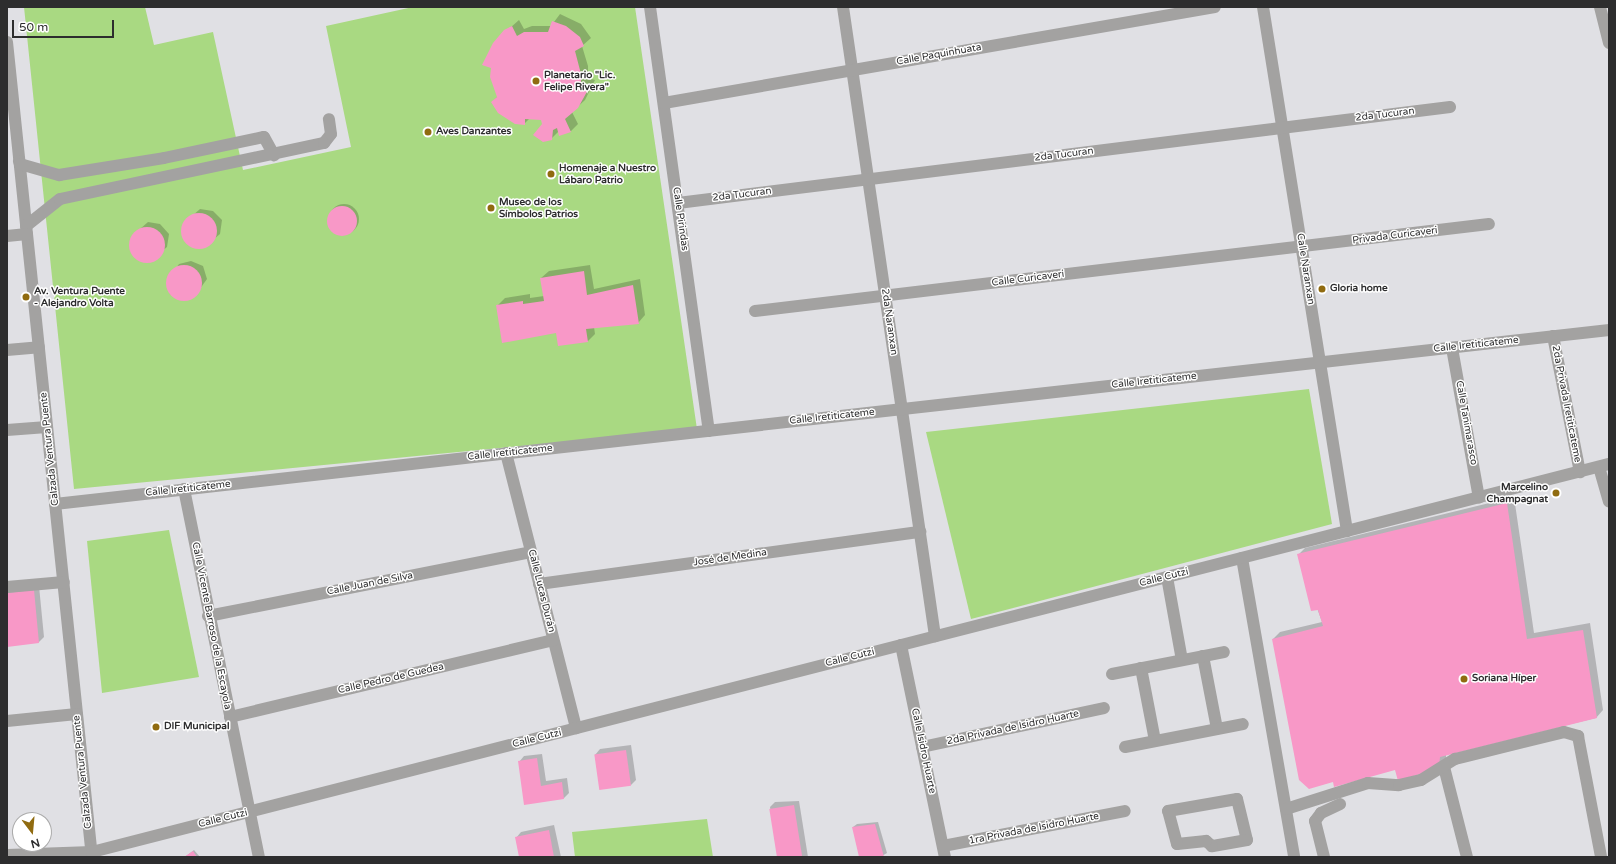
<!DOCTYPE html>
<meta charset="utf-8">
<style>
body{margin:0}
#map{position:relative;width:1616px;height:864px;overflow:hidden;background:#e0e0e4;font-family:"Varela Round",sans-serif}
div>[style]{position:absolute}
.green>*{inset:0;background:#a9d982}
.shadow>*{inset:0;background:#0003}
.round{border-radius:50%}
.building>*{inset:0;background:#f898c7;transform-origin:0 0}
.minor>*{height:12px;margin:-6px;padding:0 6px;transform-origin:6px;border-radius:6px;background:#a3a2a1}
.dots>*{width:11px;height:11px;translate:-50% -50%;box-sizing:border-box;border:2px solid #fff;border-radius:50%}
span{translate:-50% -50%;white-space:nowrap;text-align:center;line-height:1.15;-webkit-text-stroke:3px #fff;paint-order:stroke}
.street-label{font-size:10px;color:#2d2d2e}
.poi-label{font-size:10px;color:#2d2d2e;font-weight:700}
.left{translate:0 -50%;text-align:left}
.right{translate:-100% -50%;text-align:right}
.frame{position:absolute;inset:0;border:8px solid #2d2d2e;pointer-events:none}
.north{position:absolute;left:12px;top:812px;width:40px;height:40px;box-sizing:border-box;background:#fff;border:1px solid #ababab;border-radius:50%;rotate:164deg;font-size:11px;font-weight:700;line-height:16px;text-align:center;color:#2d2d2e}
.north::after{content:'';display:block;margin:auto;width:14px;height:18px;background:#906b10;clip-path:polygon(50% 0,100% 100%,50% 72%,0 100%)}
.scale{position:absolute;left:12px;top:20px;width:102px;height:18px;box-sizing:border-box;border:2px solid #2d2d2e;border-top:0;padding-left:5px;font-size:12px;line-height:14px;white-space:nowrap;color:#2d2d2e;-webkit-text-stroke:3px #fff;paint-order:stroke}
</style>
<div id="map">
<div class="green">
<div style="clip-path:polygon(24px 7px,145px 7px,154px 45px,213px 32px,243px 170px,351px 147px,326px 26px,413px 7px,635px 7px,697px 429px,74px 489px)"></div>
<div style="clip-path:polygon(1309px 389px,1332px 524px,971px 619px,926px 432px)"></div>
<div style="clip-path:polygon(169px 530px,199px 677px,102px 693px,87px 541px)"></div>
<div style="clip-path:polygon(707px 819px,713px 857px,575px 857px,572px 832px)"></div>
</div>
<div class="shadow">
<div style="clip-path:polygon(560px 14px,581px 24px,591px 38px,582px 46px,588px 66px,588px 78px,595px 80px,585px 100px,572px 112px,578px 124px,571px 131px,560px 135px,559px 131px,551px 139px,542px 119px,530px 118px,524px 124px,492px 102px,498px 96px,501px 36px,519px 20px,524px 29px,532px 26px,551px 26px)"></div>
<div class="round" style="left:329px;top:204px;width:30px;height:30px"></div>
<div style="clip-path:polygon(200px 209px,213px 211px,222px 220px,220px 234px,203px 248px,191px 246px,183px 236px,184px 223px)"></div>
<div style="clip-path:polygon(148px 222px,160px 224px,169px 234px,167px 247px,150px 261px,138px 259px,130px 249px,132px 236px)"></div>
<div style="clip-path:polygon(191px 261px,203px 266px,207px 279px,194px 297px,181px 300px,170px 294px,167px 281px,179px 264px)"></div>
<div style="clip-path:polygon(590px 265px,594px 289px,640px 279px,645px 315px,638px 323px,594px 327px,595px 334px,588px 341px,557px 332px,503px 342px,498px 305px,505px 298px,530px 294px,530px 298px,544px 296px,541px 278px,549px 271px)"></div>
<div style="clip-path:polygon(1514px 497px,1534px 633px,1590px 623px,1603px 710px,1596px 718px,1446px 754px,1446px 760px,1439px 767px,1273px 639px,1280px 632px,1322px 622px,1298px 555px,1305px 548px)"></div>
<div style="clip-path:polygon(39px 586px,44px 637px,39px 642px,7px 646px,7px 588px)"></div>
<div style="clip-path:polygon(631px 745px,636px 780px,631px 785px,595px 755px,600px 749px)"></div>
<div style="clip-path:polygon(542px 754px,546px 781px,567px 778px,569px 793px,564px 798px,525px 804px,519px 762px,524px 756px)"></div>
<div style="clip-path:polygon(799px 801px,808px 857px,778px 857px,770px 807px,775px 802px)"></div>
<div style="clip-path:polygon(878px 822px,887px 853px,880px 857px,860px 857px,853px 827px,857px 824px)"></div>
<div style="clip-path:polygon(554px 825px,561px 857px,520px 857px,516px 838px,521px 832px)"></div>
<div style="clip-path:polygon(194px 850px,200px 857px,185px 857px)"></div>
</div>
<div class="building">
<div style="clip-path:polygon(552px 21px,566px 26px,580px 37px,584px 46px,575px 51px,581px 74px,581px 85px,589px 88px,578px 108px,565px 119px,571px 132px,559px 136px,557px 128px,553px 130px,552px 140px,543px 142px,533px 135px,542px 124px,541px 120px,525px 119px,525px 125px,515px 124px,498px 113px,491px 102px,497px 97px,490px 77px,491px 68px,482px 65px,493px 43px,504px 30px,512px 26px,517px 36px,524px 32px,548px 32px)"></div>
<div class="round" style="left:327px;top:206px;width:30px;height:30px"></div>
<div class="round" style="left:181px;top:213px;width:36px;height:36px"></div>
<div class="round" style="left:129px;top:227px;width:36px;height:36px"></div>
<div class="round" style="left:166px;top:265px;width:36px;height:36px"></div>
<div style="clip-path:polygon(584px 271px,587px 295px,633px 285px,639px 324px,586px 329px,588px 342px,558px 346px,556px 333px,502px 343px,496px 305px,523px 301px,523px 304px,544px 301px,540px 278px)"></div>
<div style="clip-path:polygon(1507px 503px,1527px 639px,1583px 630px,1597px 718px,1440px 757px,1439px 768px,1398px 781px,1395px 770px,1334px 787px,1333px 782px,1309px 789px,1299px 780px,1272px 639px,1323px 626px,1318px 610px,1311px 611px,1297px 554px)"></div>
<div style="clip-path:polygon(34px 590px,39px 643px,7px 647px,7px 593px)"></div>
<div style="left:626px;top:750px;width:36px;height:32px;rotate:82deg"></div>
<div style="clip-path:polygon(537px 758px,541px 786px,562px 782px,564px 799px,524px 805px,518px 761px)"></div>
<div style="left:794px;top:805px;width:53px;height:25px;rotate:81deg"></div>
<div style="clip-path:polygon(875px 824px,884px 857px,859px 857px,852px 827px)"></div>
<div style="clip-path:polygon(549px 830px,554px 857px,519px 857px,515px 837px)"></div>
<div style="clip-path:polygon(193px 851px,197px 857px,184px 857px)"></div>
</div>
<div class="minor">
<div style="left:650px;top:7px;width:428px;rotate:82.1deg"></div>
<div style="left:843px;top:7px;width:636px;rotate:81.68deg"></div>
<div style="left:1263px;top:7px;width:531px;rotate:80.89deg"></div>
<div style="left:1600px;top:7px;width:37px;rotate:76deg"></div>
<div style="left:7px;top:42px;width:819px;rotate:84.05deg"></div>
<div style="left:664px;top:103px;width:559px;rotate:-9.88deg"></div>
<div style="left:19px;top:161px;width:3px;rotate:72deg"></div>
<div style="left:20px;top:164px;width:41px;rotate:15.8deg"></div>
<div style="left:59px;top:175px;width:106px;rotate:-9.2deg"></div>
<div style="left:164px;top:158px;width:102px;rotate:-11.9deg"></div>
<div style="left:264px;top:137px;width:21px;rotate:61deg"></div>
<div style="left:678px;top:203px;width:778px;rotate:-7.09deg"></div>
<div style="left:26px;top:226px;width:43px;rotate:-38.5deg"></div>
<div style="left:60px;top:199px;width:270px;rotate:-12deg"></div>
<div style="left:324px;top:143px;width:11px;rotate:-52deg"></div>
<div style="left:331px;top:134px;width:15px;rotate:-98deg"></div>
<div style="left:7px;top:236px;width:20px;rotate:-6deg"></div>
<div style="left:755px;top:311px;width:739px;rotate:-6.76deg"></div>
<div style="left:1553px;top:336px;width:139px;rotate:78.8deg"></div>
<div style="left:1452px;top:348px;width:152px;rotate:79.8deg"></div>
<div style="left:7px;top:350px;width:32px;rotate:-5deg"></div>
<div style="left:7px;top:430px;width:40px;rotate:-4.3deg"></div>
<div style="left:506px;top:453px;width:284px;rotate:75.7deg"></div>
<div style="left:1599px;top:467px;width:36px;rotate:74deg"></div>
<div style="left:184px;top:489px;width:376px;rotate:78.5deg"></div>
<div style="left:55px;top:504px;width:1564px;rotate:-6.39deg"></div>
<div style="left:1242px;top:558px;width:303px;rotate:80.1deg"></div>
<div style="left:1167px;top:577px;width:84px;rotate:79.8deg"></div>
<div style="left:539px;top:584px;width:385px;rotate:-7.8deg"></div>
<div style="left:7px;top:587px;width:57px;rotate:-5deg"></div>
<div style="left:208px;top:616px;width:329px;rotate:-11.2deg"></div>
<div style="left:901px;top:645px;width:217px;rotate:78.3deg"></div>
<div style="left:1203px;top:656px;width:74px;rotate:79.1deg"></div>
<div style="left:1141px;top:668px;width:74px;rotate:79.1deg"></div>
<div style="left:1112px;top:674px;width:114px;rotate:-11.1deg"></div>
<div style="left:230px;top:717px;width:332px;rotate:-13.4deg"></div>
<div style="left:7px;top:721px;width:70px;rotate:-5.7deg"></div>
<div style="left:922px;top:747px;width:186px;rotate:-12.1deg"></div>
<div style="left:1125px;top:747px;width:120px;rotate:-11deg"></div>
<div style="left:1444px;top:767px;width:93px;rotate:75.7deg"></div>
<div style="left:1237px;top:799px;width:42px;rotate:76.3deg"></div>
<div style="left:1247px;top:840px;width:36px;rotate:170deg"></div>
<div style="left:1212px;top:846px;width:8px;rotate:-140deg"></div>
<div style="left:1206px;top:841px;width:29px;rotate:174deg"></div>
<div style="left:1177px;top:844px;width:34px;rotate:-105deg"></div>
<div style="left:1168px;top:811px;width:70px;rotate:-9.9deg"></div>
<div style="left:1286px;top:809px;width:86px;rotate:-17.6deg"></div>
<div style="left:1368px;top:783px;width:31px;rotate:4deg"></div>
<div style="left:1399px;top:785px;width:23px;rotate:-13deg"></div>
<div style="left:1421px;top:780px;width:40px;rotate:-32deg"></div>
<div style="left:1455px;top:759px;width:112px;rotate:-13.9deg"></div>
<div style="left:1564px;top:732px;width:15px;rotate:16deg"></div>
<div style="left:1578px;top:736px;width:123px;rotate:79.2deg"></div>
<div style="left:943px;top:846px;width:185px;rotate:-10.9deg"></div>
<div style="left:7px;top:855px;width:85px;rotate:-2deg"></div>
<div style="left:92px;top:852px;width:1566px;rotate:-14.35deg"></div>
<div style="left:1324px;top:857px;width:37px;rotate:-104deg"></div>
<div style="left:1315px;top:821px;width:10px;rotate:-53deg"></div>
<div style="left:1321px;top:813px;width:21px;rotate:-25deg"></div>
</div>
<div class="dots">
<div style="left:536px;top:81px;background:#906b10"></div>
<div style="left:428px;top:132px;background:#906b10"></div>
<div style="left:551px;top:174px;background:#906b10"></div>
<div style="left:491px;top:208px;background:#906b10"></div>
<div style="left:1322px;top:289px;background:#906b10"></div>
<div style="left:26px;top:297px;background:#906b10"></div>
<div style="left:1556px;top:493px;background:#906b10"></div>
<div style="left:1464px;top:679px;background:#906b10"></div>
<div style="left:156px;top:727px;background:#906b10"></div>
</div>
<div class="street-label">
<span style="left:939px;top:55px;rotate:-10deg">Calle Paquinhuata</span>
<span style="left:1385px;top:115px;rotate:-7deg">2da Tucuran</span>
<span style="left:1064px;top:155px;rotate:-7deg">2da Tucuran</span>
<span style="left:742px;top:195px;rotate:-7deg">2da Tucuran</span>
<span style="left:680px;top:219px;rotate:82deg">Calle Pirindas</span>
<span style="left:1395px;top:236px;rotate:-7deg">Privada Curicaveri</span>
<span style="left:1305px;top:269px;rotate:81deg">Calle Naranxan</span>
<span style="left:1028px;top:279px;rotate:-7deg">Calle Curicaveri</span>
<span style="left:889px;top:322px;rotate:82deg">2da Naranxan</span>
<span style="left:1476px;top:345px;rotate:-6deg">Calle Iretiticateme</span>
<span style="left:1154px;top:381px;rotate:-6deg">Calle Iretiticateme</span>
<span style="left:1566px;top:404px;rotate:79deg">2da Privada Iretiticateme</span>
<span style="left:832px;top:417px;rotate:-6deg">Calle Iretiticateme</span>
<span style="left:1466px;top:423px;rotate:80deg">Calle Tanimarasco</span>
<span style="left:50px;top:449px;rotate:-96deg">Calzada Ventura Puente</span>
<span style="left:510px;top:453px;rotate:-6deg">Calle Iretiticateme</span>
<span style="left:188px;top:489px;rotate:-6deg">Calle Iretiticateme</span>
<span style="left:730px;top:558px;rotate:-8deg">José de Medina</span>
<span style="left:1164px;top:578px;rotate:-14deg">Calle Cutzi</span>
<span style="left:370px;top:584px;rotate:-11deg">Calle Juan de Silva</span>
<span style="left:541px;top:591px;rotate:76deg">Calle Lucas Durán</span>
<span style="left:211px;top:626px;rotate:79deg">Calle Vicente Barroso de la Escayola</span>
<span style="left:850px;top:658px;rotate:-14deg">Calle Cutzi</span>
<span style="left:391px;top:679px;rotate:-13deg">Calle Pedro de Guedea</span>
<span style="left:1013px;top:728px;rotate:-12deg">2da Privada de Isidro Huarte</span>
<span style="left:537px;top:739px;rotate:-14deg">Calle Cutzi</span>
<span style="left:923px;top:751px;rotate:78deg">Calle Isidro Huarte</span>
<span style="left:83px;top:772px;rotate:-96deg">Calzada Ventura Puente</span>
<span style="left:223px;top:819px;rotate:-14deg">Calle Cutzi</span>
<span style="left:1034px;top:829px;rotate:-11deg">1ra Privada de Isidro Huarte</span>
</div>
<div class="poi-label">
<span class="left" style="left:544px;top:81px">Planetario "Lic.<br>Felipe Rivera"</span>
<span class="left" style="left:436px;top:132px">Aves Danzantes</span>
<span class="left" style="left:559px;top:174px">Homenaje a Nuestro<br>Lábaro Patrio</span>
<span class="left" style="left:499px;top:208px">Museo de los<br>Símbolos Patrios</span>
<span class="left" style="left:1330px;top:289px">Gloria home</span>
<span class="left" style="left:34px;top:297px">Av. Ventura Puente<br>- Alejandro Volta</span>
<span class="right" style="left:1548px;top:493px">Marcelino<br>Champagnat</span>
<span class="left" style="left:1472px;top:679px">Soriana Híper</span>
<span class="left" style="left:164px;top:727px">DIF Municipal</span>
</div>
<div class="frame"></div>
<div class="north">N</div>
<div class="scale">50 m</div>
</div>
